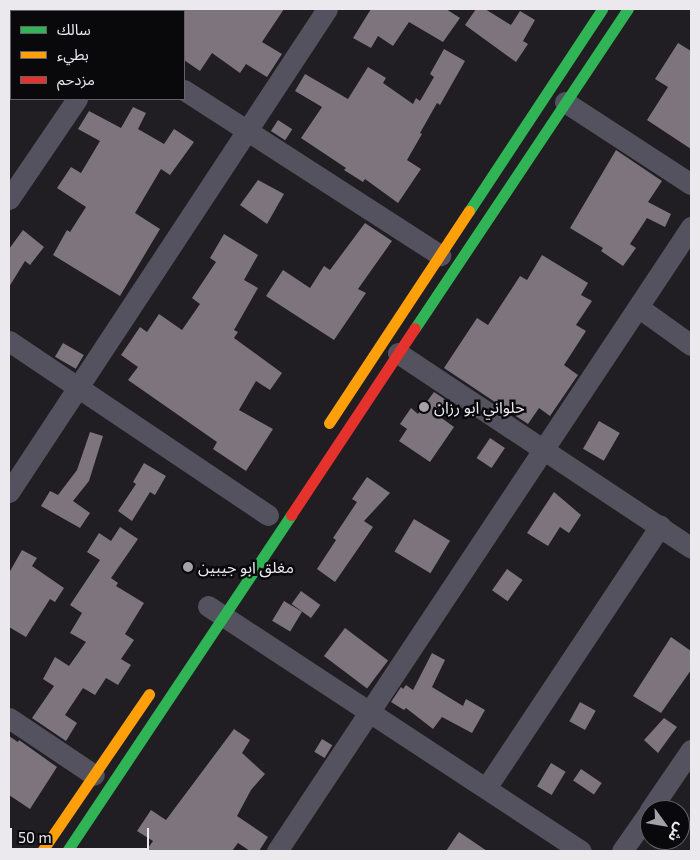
<!DOCTYPE html>
<meta charset="utf-8">
<style>
body{margin:0}
#map{position:relative;width:700px;height:860px;overflow:hidden;background:#201e22;font-family:"Exo 2","Noto Sans Arabic",sans-serif}
div>[style]{position:absolute}
.building>*{inset:0;background:#7e747e;transform-origin:0 0}
.street>*{height:21px;margin:-10.5px;padding:0 10.5px;transform-origin:10.5px;border-radius:10.5px;background:#53525e}
.fast>*{height:11px;margin:-5.5px;padding:0 5.5px;transform-origin:5.5px;border-radius:5.5px;background:#30b455}
.slow>*{height:11px;margin:-5.5px;padding:0 5.5px;transform-origin:5.5px;border-radius:5.5px;background:#ff9f0a}
.jam>*{height:11px;margin:-5.5px;padding:0 5.5px;transform-origin:5.5px;border-radius:5.5px;background:#e5322d}
.dots>*{width:14px;height:14px;translate:-50% -50%;box-sizing:border-box;border:2px solid #09080b;border-radius:50%}
span{translate:-50% -50%;white-space:nowrap;text-align:center;line-height:1.15;-webkit-text-stroke:5px #09080b;paint-order:stroke}
.poi-label{font-size:16px;color:#ebe9ee}
.left{translate:0 -50%;text-align:left}
.frame{position:absolute;inset:0;border:10px solid #ebe9ee;pointer-events:none}
.legend{position:absolute;left:10px;top:10px;width:175px;height:90px;box-sizing:border-box;background:#09080b;border:1px solid #636266;margin:0;padding:6px 9px;list-style:none;font-size:15px;color:#ebe9ee}
.legend li{display:flex;align-items:center;gap:10px;height:25px}
.legend b{width:25px;border:1px solid #636266}
.north{position:absolute;left:640px;top:800px;width:50px;height:50px;box-sizing:border-box;background:#09080b;border:1px solid #636266;border-radius:50%;rotate:122deg;font-size:14px;font-weight:700;line-height:20px;text-align:center;color:#ebe9ee}
.north::after{content:'';display:block;margin:auto;width:18px;height:22px;background:#a4a2a7;clip-path:polygon(50% 0,100% 100%,50% 72%,0 100%)}
.scale{position:absolute;left:10px;top:828px;width:139px;height:22px;box-sizing:border-box;border:2px solid #ebe9ee;border-top:0;padding-left:6px;font-size:15px;line-height:18px;white-space:nowrap;color:#ebe9ee;-webkit-text-stroke:4px #09080b;paint-order:stroke}
</style>
<div id="map">
<div class="building">
<div style="clip-path:polygon(184px 9px,284px 9px,262px 42px,282px 54px,267px 77px,246px 64px,240px 73px,212px 53px,200px 71px,184px 60px)"></div>
<div style="clip-path:polygon(371px 9px,446px 9px,460px 18px,443px 42px,409px 22px,393px 46px,378px 36px,371px 48px,353px 38px)"></div>
<div style="clip-path:polygon(476px 9px,485px 9px,511px 25px,520px 11px,535px 20px,523px 41px,528px 44px,516px 62px,465px 25px)"></div>
<div style="clip-path:polygon(678px 43px,691px 51px,691px 149px,647px 120px,668px 87px,655px 79px)"></div>
<div style="clip-path:polygon(444px 49px,465px 61px,440px 105px,437px 103px,420px 133px,422px 134px,407px 160px,421px 169px,398px 203px,365px 179px,363px 182px,344px 170px,346px 168px,301px 138px,322px 107px,295px 91px,305px 74px,348px 99px,368px 67px,386px 78px,383px 83px,413px 104px,416px 98px,420px 101px,434px 77px,430px 74px)"></div>
<div style="clip-path:polygon(133px 107px,146px 113px,138px 129px,164px 144px,174px 129px,194px 142px,170px 175px,161px 169px,135px 213px,160px 229px,120px 296px,53px 255px,67px 230px,70px 232px,86px 207px,57px 188px,71px 167px,81px 173px,100px 141px,78px 129px,89px 111px,121px 128px)"></div>
<div style="left:278px;top:120px;width:17px;height:13px;rotate:33deg"></div>
<div style="clip-path:polygon(616px 150px,662px 181px,648px 202px,671px 214px,665px 227px,647px 218px,630px 244px,636px 248px,623px 266px,601px 251px,603px 248px,570px 228px)"></div>
<div style="clip-path:polygon(258px 180px,284px 194px,267px 224px,240px 205px)"></div>
<div style="clip-path:polygon(365px 223px,392px 241px,358px 289px,366px 293px,334px 340px,266px 296px,283px 270px,310px 288px,324px 266px,330px 270px)"></div>
<div style="clip-path:polygon(23px 230px,44px 247px,30px 265px,25px 261px,9px 287px,9px 249px)"></div>
<div style="clip-path:polygon(224px 234px,258px 255px,244px 280px,258px 288px,234px 330px,238px 332px,234px 338px,282px 373px,270px 390px,256px 381px,239px 410px,273px 429px,246px 471px,213px 449px,217px 442px,128px 380px,138px 367px,121px 355px,140px 327px,147px 332px,159px 314px,182px 330px,200px 304px,192px 298px,216px 262px,210px 258px)"></div>
<div style="clip-path:polygon(542px 255px,588px 283px,581px 295px,592px 301px,576px 325px,586px 331px,564px 365px,578px 375px,550px 416px,539px 408px,528px 424px,444px 368px,477px 318px,488px 325px,520px 276px,527px 280px)"></div>
<div style="left:63px;top:343px;width:24px;height:16px;rotate:30deg"></div>
<div style="clip-path:polygon(434px 392px,446px 400px,436px 414px,454px 427px,430px 462px,399px 441px,407px 429px,400px 424px,411px 408px,418px 414px)"></div>
<div style="left:599px;top:421px;width:24px;height:32px;rotate:30deg"></div>
<div style="clip-path:polygon(90px 432px,103px 436px,89px 481px,73px 501px,90px 513px,80px 528px,41px 506px,50px 491px,58px 495px,77px 470px)"></div>
<div style="left:490px;top:438px;width:18px;height:24px;rotate:34deg"></div>
<div style="clip-path:polygon(144px 463px,166px 476px,155px 495px,150px 492px,132px 521px,118px 511px,136px 484px,133px 482px)"></div>
<div style="clip-path:polygon(367px 477px,390px 493px,364px 521px,373px 527px,335px 582px,317px 569px,336px 540px,333px 538px,357px 502px,352px 499px)"></div>
<div style="clip-path:polygon(554px 492px,581px 515px,569px 533px,560px 527px,548px 546px,527px 533px)"></div>
<div style="left:414px;top:519px;width:42px;height:38px;rotate:31deg"></div>
<div style="clip-path:polygon(120px 527px,138px 539px,111px 578px,118px 583px,116px 586px,144px 603px,125px 634px,134px 640px,121px 659px,131px 665px,118px 685px,106px 678px,95px 695px,83px 688px,65px 715px,77px 723px,66px 741px,32px 718px,54px 686px,43px 679px,55px 657px,69px 666px,86px 642px,70px 633px,82px 613px,70px 605px,100px 560px,87px 552px,99px 533px,111px 541px)"></div>
<div style="clip-path:polygon(22px 550px,37px 558px,32px 566px,64px 588px,55px 602px,50px 599px,26px 637px,9px 627px,9px 573px)"></div>
<div style="left:507px;top:569px;width:19px;height:26px;rotate:35deg"></div>
<div style="left:301px;top:591px;width:24px;height:16px;rotate:36deg"></div>
<div style="left:284px;top:601px;width:21px;height:23px;rotate:31deg"></div>
<div style="left:345px;top:628px;width:54px;height:35px;rotate:37deg"></div>
<div style="clip-path:polygon(671px 637px,691px 651px,691px 670px,661px 713px,633px 696px)"></div>
<div style="clip-path:polygon(432px 653px,445px 660px,432px 687px,463px 706px,466px 699px,485px 710px,472px 733px,442px 717px,433px 729px,406px 708px,404px 710px,391px 702px,401px 687px,403px 689px,406px 685px,413px 690px)"></div>
<div style="left:580px;top:702px;width:18px;height:22px;rotate:29deg"></div>
<div style="clip-path:polygon(664px 718px,677px 727px,658px 753px,644px 740px)"></div>
<div style="clip-path:polygon(234px 729px,250px 740px,242px 753px,265px 774px,251px 790px,237px 816px,268px 837px,259px 851px,250px 851px,238px 843px,232px 851px,146px 851px,153px 841px,137px 831px,151px 810px,166px 820px)"></div>
<div style="clip-path:polygon(9px 736px,18px 742px,19px 740px,57px 767px,30px 809px,9px 795px)"></div>
<div style="left:322px;top:739px;width:12px;height:15px;rotate:31deg"></div>
<div style="left:551px;top:763px;width:17px;height:27px;rotate:31deg"></div>
<div style="left:581px;top:769px;width:25px;height:14px;rotate:34deg"></div>
<div style="clip-path:polygon(459px 832px,487px 851px,446px 851px)"></div>
</div>
<div class="street">
<div style="left:65px;top:9px;width:4px;rotate:34deg"></div>
<div style="left:184px;top:90px;width:305px;rotate:32.8deg"></div>
<div style="left:565px;top:102px;width:150px;rotate:33.1deg"></div>
<div style="left:9px;top:199px;width:121px;rotate:-55.8deg"></div>
<div style="left:638px;top:307px;width:65px;rotate:35.6deg"></div>
<div style="left:9px;top:341px;width:312px;rotate:33.9deg"></div>
<div style="left:398px;top:353px;width:352px;rotate:33.6deg"></div>
<div style="left:9px;top:492px;width:578px;rotate:-56.64deg"></div>
<div style="left:208px;top:606px;width:446px;rotate:33.3deg"></div>
<div style="left:9px;top:718px;width:102px;rotate:33.8deg"></div>
<div style="left:486px;top:788px;width:315px;rotate:-56.4deg"></div>
<div style="left:650px;top:810px;width:73px;rotate:-55.7deg"></div>
<div style="left:277px;top:851px;width:749px;rotate:-56.44deg"></div>
<div style="left:622px;top:851px;width:49px;rotate:-55deg"></div>
</div>
<div class="fast">
<div style="left:469px;top:211px;width:242px;rotate:-56.6deg"></div>
<div style="left:415px;top:328px;width:384px;rotate:-56.3deg"></div>
<div style="left:67px;top:851px;width:404px;rotate:-56.3deg"></div>
</div>
<div class="slow">
<div style="left:329px;top:423px;width:254px;rotate:-56.6deg"></div>
<div style="left:42px;top:851px;width:190px;rotate:-55.7deg"></div>
</div>
<div class="jam">
<div style="left:291px;top:515px;width:224px;rotate:-56.5deg"></div>
</div>
<div class="dots">
<div style="left:424px;top:407px;background:#a4a2a7"></div>
<div style="left:188px;top:567px;background:#a4a2a7"></div>
</div>
<div class="poi-label">
<span class="left" style="left:434px;top:407px">حلواني ابو رزان</span>
<span class="left" style="left:198px;top:567px">مغلق ابو جيبين</span>
</div>
<div class="frame"></div>
<ul class="legend">
<li><b style="height:6px;background:#30b455"></b>سالك</li>
<li><b style="height:6px;background:#ff9f0a"></b>بطيء</li>
<li><b style="height:6px;background:#e5322d"></b>مزدحم</li>
</ul>
<div class="north">ش</div>
<div class="scale">50 m</div>
</div>
